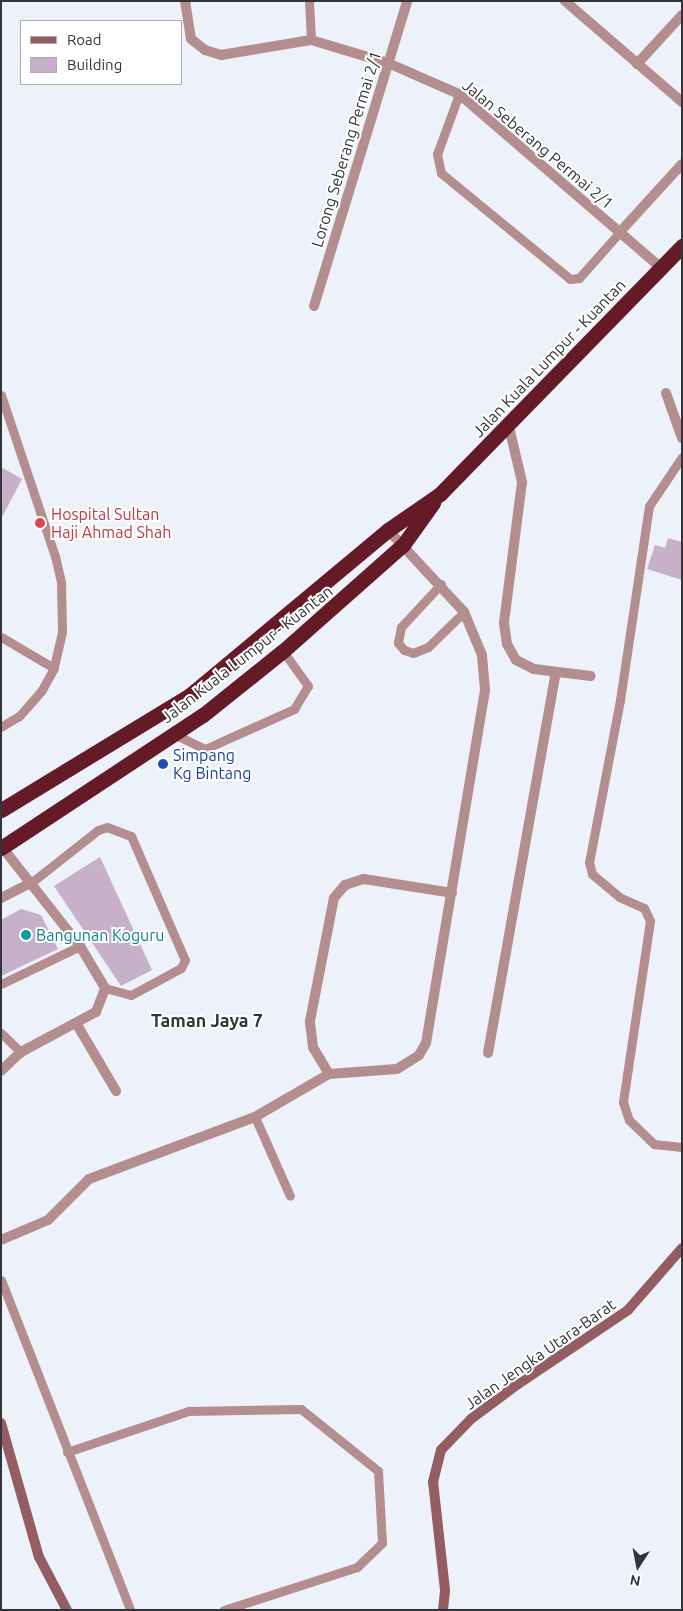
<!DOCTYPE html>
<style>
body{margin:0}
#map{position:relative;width:683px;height:1611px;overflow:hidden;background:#edf1fa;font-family:Ubuntu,sans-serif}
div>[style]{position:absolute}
.building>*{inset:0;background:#c7b0ca}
.lane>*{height:9px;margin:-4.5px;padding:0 4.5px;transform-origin:4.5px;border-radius:4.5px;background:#b48d8f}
.street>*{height:10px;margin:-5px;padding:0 5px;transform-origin:5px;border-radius:5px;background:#b48d8f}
.secondary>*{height:10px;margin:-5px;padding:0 5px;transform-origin:5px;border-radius:5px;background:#945d61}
.highway>*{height:15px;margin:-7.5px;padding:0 7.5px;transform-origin:7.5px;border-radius:7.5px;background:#641a27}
.dots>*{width:14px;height:14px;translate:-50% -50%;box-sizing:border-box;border:2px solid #fff;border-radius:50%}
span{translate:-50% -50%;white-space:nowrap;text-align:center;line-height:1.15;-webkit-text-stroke:4px #fff;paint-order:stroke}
.street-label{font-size:16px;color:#323437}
.health-label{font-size:16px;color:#be3a42}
.left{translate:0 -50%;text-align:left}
.transit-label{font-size:16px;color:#164399}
.culture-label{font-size:16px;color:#0d838f}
.neighbourhood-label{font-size:18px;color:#323437;font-weight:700}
.frame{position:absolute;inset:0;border:2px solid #323437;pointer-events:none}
.legend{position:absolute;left:20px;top:20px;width:162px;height:65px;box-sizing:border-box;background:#fff;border:1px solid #adaeaf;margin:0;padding:6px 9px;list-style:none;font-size:15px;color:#323437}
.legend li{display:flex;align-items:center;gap:10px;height:25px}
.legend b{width:25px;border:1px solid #adaeaf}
.north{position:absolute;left:613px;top:1541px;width:50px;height:50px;-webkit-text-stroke:4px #fff;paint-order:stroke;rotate:191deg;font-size:14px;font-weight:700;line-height:20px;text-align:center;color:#323437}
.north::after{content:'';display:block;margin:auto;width:18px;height:22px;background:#323437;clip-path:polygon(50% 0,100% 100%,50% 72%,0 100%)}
</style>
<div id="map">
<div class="building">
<i style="clip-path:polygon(1px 467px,22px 479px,1px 519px)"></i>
<i style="clip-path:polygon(668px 538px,682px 542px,682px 580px,647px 569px,655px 545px,665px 548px)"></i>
<i style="clip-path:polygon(100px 857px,152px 970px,121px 986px,54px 886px)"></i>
<i style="clip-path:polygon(21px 909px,41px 915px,58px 949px,1px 976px,1px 920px)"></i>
</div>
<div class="lane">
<i style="left:309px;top:1px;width:39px;rotate:87deg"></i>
<i style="left:459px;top:94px;width:64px;rotate:110.1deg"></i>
<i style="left:437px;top:154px;width:19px;rotate:78deg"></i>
<i style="left:441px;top:173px;width:167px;rotate:39.4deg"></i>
<i style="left:570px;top:279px;width:9px;rotate:-6deg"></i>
<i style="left:579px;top:278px;width:60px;rotate:-48.4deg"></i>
<i style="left:1px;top:395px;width:170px;rotate:71.5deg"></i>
<i style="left:55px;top:556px;width:28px;rotate:77deg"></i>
<i style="left:61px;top:583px;width:49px;rotate:88.8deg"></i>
<i style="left:62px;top:632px;width:37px;rotate:103deg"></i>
<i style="left:54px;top:668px;width:25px;rotate:119deg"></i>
<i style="left:42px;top:690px;width:35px;rotate:131deg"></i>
<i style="left:19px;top:716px;width:21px;rotate:149deg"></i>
<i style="left:682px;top:457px;width:59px;rotate:124deg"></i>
<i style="left:649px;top:506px;width:196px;rotate:98.5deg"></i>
<i style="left:620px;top:700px;width:165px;rotate:100.8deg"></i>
<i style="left:589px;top:862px;width:12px;rotate:76deg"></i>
<i style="left:592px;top:874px;width:35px;rotate:40deg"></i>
<i style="left:619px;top:897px;width:27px;rotate:24deg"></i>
<i style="left:644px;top:908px;width:14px;rotate:65deg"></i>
<i style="left:650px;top:921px;width:183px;rotate:98.5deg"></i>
<i style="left:623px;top:1102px;width:19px;rotate:72deg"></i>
<i style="left:629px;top:1120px;width:35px;rotate:44deg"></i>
<i style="left:654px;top:1144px;width:28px;rotate:6deg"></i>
<i style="left:441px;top:584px;width:59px;rotate:132.9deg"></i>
<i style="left:401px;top:627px;width:16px;rotate:101deg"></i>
<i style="left:398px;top:643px;width:9px;rotate:49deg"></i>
<i style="left:404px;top:650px;width:9px;rotate:18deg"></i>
<i style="left:413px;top:653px;width:16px;rotate:-22deg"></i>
<i style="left:428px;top:647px;width:50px;rotate:-44.2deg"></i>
<i style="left:1px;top:637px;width:61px;rotate:30.3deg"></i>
<i style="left:174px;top:734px;width:34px;rotate:26deg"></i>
<i style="left:205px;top:749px;width:98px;rotate:-24.2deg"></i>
<i style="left:294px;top:709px;width:27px;rotate:-59deg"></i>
<i style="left:308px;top:686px;width:43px;rotate:-125.5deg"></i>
<i style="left:32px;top:882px;width:84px;rotate:-38.2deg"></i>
<i style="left:98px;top:830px;width:9px;rotate:-18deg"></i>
<i style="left:107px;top:827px;width:26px;rotate:21deg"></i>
<i style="left:131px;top:836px;width:135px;rotate:66.5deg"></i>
<i style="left:185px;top:960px;width:9px;rotate:117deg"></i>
<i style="left:181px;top:968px;width:57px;rotate:151.6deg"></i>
<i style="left:131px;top:995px;width:27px;rotate:-165deg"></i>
<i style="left:1px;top:984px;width:88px;rotate:-25.7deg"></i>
<i style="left:1px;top:1033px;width:28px;rotate:44deg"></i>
<i style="left:255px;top:1117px;width:86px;rotate:66.1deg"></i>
<i style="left:1px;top:1280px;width:354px;rotate:68.6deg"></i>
<i style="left:67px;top:1452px;width:129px;rotate:-18.6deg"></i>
<i style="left:189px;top:1411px;width:112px;rotate:-1deg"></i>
<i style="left:301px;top:1409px;width:99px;rotate:38.8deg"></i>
<i style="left:378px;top:1471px;width:72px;rotate:86.8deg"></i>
<i style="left:382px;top:1543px;width:35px;rotate:136deg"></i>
<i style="left:357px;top:1567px;width:140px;rotate:162.1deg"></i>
</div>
<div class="street">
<i style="left:185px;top:1px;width:38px;rotate:81deg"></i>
<i style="left:191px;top:39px;width:18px;rotate:38deg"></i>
<i style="left:205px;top:50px;width:17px;rotate:17deg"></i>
<i style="left:221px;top:55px;width:91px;rotate:-9.5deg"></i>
<i style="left:311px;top:40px;width:80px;rotate:16.6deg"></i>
<i style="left:388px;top:63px;width:77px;rotate:23.6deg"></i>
<i style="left:459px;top:94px;width:267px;rotate:40.7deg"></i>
<i style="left:565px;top:1px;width:155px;rotate:40.8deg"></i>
<i style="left:637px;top:64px;width:67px;rotate:-47.4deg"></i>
<i style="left:619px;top:233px;width:93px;rotate:-47.6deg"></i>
<i style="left:314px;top:306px;width:319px;rotate:-73deg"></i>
<i style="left:666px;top:393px;width:48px;rotate:70.4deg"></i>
<i style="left:509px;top:427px;width:57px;rotate:76.7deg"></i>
<i style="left:522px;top:482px;width:142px;rotate:97.3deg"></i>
<i style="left:504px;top:623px;width:21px;rotate:82deg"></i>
<i style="left:507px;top:644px;width:18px;rotate:61deg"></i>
<i style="left:516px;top:660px;width:20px;rotate:27deg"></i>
<i style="left:534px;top:669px;width:57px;rotate:7deg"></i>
<i style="left:1px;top:898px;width:35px;rotate:-27deg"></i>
<i style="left:76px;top:1023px;width:79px;rotate:59.5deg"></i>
<i style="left:488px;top:1053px;width:387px;rotate:-79.9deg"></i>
<i style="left:1px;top:1071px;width:28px;rotate:-44deg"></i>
<i style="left:21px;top:1052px;width:85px;rotate:-28.1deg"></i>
<i style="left:96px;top:1012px;width:26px;rotate:-69deg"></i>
<i style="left:105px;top:988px;width:49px;rotate:-120.8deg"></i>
<i style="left:80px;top:946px;width:126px;rotate:-128.2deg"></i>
<i style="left:329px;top:1074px;width:31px;rotate:-121deg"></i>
<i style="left:313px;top:1047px;width:26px;rotate:-97deg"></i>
<i style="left:310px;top:1021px;width:125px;rotate:-79deg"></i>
<i style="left:334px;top:898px;width:17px;rotate:-50deg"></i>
<i style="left:345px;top:885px;width:20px;rotate:-18deg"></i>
<i style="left:364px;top:879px;width:89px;rotate:9deg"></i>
<i style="left:1px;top:1240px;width:51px;rotate:-23.1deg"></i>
<i style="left:48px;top:1220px;width:58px;rotate:-45deg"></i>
<i style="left:89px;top:1179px;width:177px;rotate:-20.5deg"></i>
<i style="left:255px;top:1117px;width:86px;rotate:-30.2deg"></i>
<i style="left:329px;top:1074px;width:68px;rotate:-4.2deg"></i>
<i style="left:397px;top:1069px;width:26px;rotate:-32deg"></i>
<i style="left:419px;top:1055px;width:14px;rotate:-60deg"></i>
<i style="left:426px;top:1043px;width:358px;rotate:-80.5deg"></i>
<i style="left:485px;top:690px;width:35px;rotate:-95deg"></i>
<i style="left:482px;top:655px;width:47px;rotate:-112.7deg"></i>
<i style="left:464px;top:612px;width:112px;rotate:-132.8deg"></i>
</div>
<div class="secondary">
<i style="left:1px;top:1423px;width:139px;rotate:74.2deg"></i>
<i style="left:39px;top:1557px;width:60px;rotate:62.2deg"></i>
<i style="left:443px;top:1610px;width:20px;rotate:-84deg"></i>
<i style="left:445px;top:1590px;width:109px;rotate:-96.3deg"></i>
<i style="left:433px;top:1482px;width:33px;rotate:-76deg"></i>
<i style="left:441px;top:1450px;width:43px;rotate:-45.9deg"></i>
<i style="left:471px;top:1419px;width:59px;rotate:-36.7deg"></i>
<i style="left:518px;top:1384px;width:133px;rotate:-33.9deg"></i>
<i style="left:628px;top:1310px;width:82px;rotate:-48.9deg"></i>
</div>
<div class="highway">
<i style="left:1px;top:810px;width:221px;rotate:-31.3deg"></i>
<i style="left:190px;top:695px;width:258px;rotate:-39.8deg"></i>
<i style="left:388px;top:530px;width:63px;rotate:-34.7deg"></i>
<i style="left:440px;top:494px;width:347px;rotate:-45.7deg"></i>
<i style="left:1px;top:848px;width:242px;rotate:-33.4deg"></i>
<i style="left:203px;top:715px;width:102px;rotate:-38.7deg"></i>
<i style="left:283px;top:651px;width:160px;rotate:-41.5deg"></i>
<i style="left:403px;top:545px;width:52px;rotate:-54.5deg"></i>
</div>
<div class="dots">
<i style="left:40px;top:523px;background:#e0444e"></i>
<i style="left:163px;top:764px;background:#1a4fb4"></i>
<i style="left:26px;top:935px;background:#0f9aa8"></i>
</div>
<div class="street-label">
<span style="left:538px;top:144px;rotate:40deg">Jalan Seberang Permai 2/1</span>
<span style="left:346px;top:149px;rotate:-73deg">Lorong Seberang Permai 2/1</span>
<span style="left:549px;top:358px;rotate:-46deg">Jalan Kuala Lumpur - Kuantan</span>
<span style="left:247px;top:654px;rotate:-38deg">Jalan Kuala Lumpur - Kuantan</span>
<span style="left:540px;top:1354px;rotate:-35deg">Jalan Jengka Utara-Barat</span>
</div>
<div class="health-label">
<span class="left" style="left:51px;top:523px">Hospital Sultan<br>Haji Ahmad Shah</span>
</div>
<div class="transit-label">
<span class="left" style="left:173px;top:764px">Simpang<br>Kg Bintang</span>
</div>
<div class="culture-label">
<span class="left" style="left:36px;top:935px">Bangunan Koguru</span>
</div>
<div class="neighbourhood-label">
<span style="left:207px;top:1020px">Taman Jaya 7</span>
</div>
<div class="frame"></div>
<ul class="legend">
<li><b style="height:6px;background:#945d61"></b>Road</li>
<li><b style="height:14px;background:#c7b0ca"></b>Building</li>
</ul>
<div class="north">N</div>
</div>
